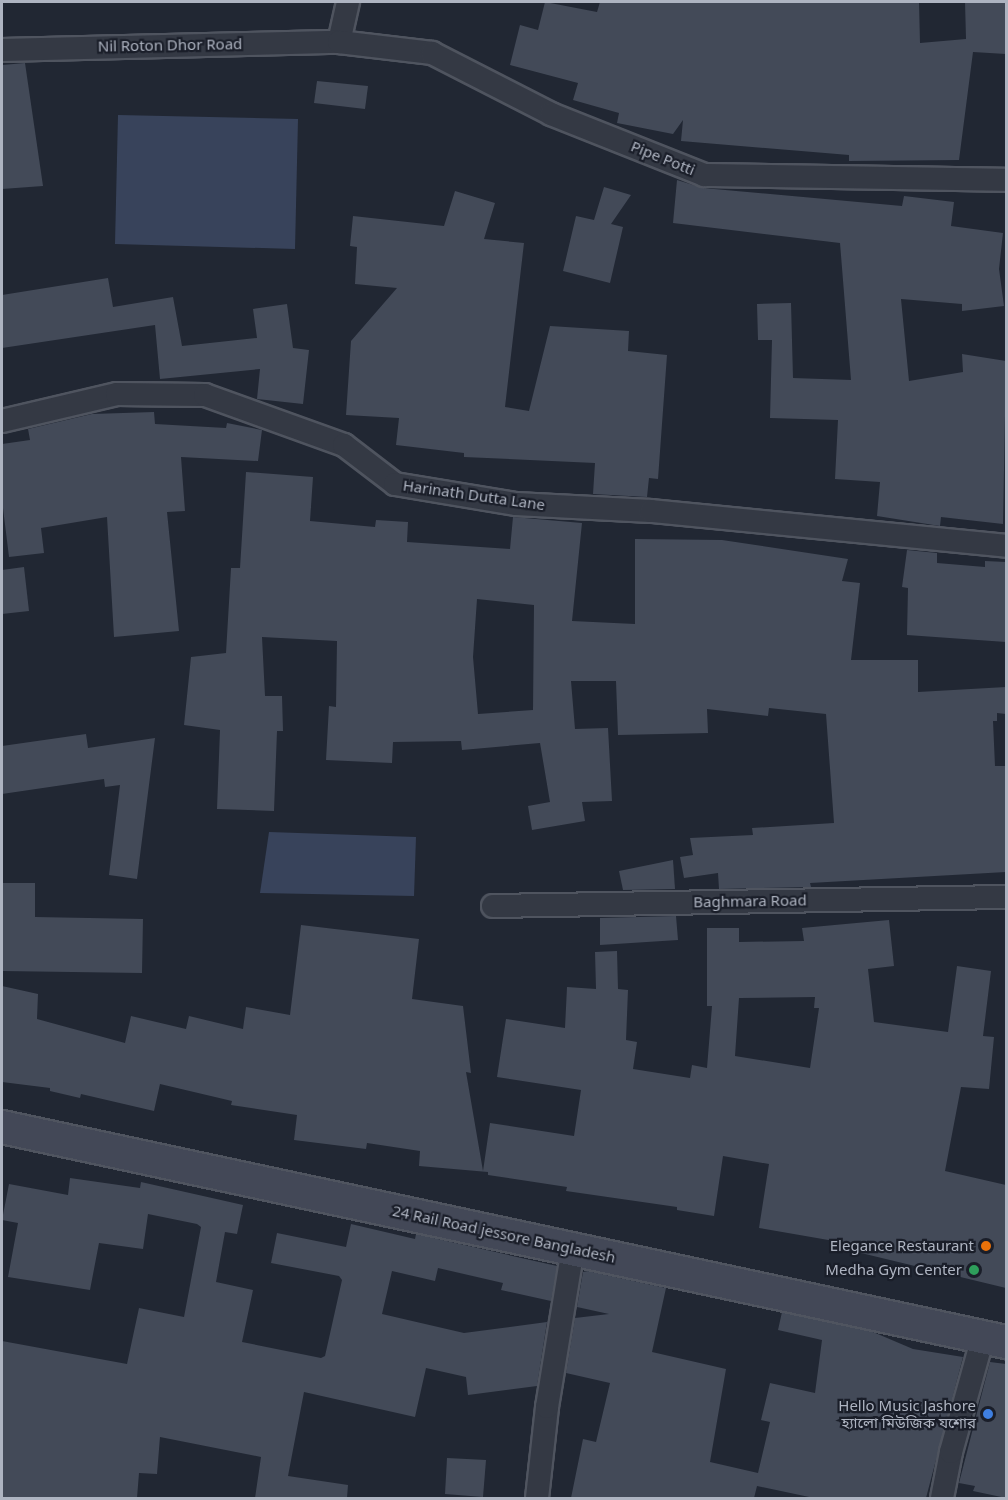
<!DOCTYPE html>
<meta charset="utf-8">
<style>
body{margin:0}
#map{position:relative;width:1008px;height:1500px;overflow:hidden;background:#212733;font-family:"Noto Sans","Noto Sans Bengali",sans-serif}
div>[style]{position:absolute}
.water>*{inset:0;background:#38435b}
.building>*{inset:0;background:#434a58}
.roads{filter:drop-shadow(2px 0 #4f545f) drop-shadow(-2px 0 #4f545f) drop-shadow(0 2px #4f545f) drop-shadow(0 -2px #4f545f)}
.street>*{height:22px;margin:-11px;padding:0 11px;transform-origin:11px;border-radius:11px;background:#343944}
.secondary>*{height:32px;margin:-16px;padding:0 16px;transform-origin:16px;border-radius:16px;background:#434857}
.dots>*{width:16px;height:16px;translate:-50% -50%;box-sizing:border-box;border:3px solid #1a1e29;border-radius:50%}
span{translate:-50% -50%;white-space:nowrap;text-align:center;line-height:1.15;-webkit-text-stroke:4.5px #1a1e29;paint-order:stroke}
.street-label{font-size:15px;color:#aeb4c1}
.poi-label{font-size:15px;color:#aeb4c1}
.right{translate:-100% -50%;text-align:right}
.frame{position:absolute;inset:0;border:3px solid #aeb4c1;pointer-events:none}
</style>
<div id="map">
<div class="water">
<i style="clip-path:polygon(118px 115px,298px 119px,295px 249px,115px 244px)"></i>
<i style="clip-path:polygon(269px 832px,416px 837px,414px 896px,260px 893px)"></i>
</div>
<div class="building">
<i style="clip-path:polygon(545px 2px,597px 12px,600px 2px,919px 2px,920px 43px,966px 39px,965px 2px,1006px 2px,1006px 54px,973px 52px,959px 160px,849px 161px,849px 155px,681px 141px,683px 120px,673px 134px,617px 123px,619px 113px,573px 100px,578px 83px,510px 65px,520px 25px,538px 30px)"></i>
<i style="clip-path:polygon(25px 63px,43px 186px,2px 189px,2px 65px)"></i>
<i style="clip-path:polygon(317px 81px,368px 86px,365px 109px,314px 103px)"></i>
<i style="clip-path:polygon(677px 180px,703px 188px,902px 206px,904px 196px,954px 202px,951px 226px,1003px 233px,999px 269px,1004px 306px,962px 311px,962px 304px,901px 299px,909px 381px,963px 372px,962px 354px,1006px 361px,1003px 524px,941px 517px,940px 526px,877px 516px,880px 482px,835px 479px,838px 420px,770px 418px,772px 340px,758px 340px,757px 304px,791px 303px,793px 378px,851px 380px,840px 243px,673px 223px)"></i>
<i style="clip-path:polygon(604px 187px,631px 195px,611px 224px,623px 227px,610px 283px,563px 271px,576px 216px,594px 220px)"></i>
<i style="clip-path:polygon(455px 191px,495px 203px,484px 239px,524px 243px,505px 407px,529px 411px,550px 326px,629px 331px,628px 351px,667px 355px,658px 479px,649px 478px,647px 497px,593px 494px,595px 463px,464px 457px,464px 453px,396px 445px,399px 418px,346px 415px,351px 341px,397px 288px,355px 284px,357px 247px,350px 246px,353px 216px,444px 226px)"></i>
<i style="clip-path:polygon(108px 278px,113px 307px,173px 297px,182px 346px,257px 338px,253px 309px,287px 304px,293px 348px,309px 350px,303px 404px,257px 399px,260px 369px,160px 379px,155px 325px,2px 348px,2px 295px)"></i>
<i style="clip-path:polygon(154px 412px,155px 424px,226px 428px,227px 423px,262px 430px,258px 461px,181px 457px,185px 511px,167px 512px,179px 631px,114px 637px,107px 517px,41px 528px,44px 553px,9px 557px,2px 500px,2px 444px,30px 440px,28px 429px,92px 414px)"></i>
<i style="clip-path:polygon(evenodd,246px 472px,313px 477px,310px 521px,375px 527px,376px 520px,408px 522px,407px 542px,510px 549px,513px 517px,582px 523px,572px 621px,635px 624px,635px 539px,722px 540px,848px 559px,842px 581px,860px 583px,851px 660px,918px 660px,918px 692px,1006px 687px,1006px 714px,997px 713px,997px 721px,993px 721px,995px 766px,1006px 766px,1006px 872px,810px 883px,811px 887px,719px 889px,718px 873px,684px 878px,680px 857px,693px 855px,690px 838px,753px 835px,752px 828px,834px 823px,826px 714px,769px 708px,768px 716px,707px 709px,708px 733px,618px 735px,616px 681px,571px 681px,575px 729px,608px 728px,612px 801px,582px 802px,585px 821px,532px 830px,528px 806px,550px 802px,540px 743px,462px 750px,461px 741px,393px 742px,392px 763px,326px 760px,329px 706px,336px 707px,337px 641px,262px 637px,265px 696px,282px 696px,283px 731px,277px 731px,274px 811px,217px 809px,220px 730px,184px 725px,191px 657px,226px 653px,231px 568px,240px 568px,246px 472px,477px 599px,534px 605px,533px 710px,478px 714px,473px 657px,477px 599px)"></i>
<i style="clip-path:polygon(907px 550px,937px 553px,937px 563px,985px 567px,985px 561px,1006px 562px,1006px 642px,907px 635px,908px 588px,902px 587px)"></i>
<i style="clip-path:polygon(24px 567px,29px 611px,2px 614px,2px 570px)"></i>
<i style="clip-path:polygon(86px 734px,88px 748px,155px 738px,137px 879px,109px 875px,120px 785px,105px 787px,104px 779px,2px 794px,2px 746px)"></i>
<i style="clip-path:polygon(673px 860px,675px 889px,623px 890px,619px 871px)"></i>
<i style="clip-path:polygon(2px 883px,35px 883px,35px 917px,143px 919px,142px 973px,2px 971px)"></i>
<i style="clip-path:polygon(676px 916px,678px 940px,600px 945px,600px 918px)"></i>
<i style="clip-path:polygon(evenodd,889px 920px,894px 966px,868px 969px,874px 1022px,948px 1032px,957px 966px,991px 971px,983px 1036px,994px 1037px,989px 1089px,961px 1087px,945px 1171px,1006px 1185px,1006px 1288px,861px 1253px,863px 1246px,759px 1228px,769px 1164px,723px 1156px,714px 1216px,677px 1210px,677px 1207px,566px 1191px,567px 1187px,488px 1175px,488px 1172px,419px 1166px,420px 1151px,367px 1143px,366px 1149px,294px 1140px,297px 1115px,231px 1105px,232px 1101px,160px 1084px,154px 1111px,81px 1094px,80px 1098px,50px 1091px,50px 1088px,2px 1082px,2px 986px,38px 994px,37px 1019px,125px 1043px,131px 1016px,186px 1029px,189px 1016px,243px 1029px,246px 1007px,290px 1015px,301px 925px,419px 939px,412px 999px,463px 1006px,471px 1073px,466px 1072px,483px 1171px,490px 1123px,574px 1136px,581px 1090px,497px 1077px,506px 1019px,565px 1028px,567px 987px,596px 989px,595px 952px,617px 951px,618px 989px,628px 990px,626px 1040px,637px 1042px,633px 1069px,690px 1078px,692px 1065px,707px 1068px,712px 1006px,707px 1006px,707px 928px,739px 928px,739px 942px,804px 941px,802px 928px,889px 920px,815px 997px,814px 1008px,819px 1008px,810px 1068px,735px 1056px,739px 998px,815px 997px)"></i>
<i style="clip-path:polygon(70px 1178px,140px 1188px,141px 1182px,243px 1205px,237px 1234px,225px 1232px,216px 1282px,253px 1290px,242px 1342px,321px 1358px,325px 1356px,342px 1280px,339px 1276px,271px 1263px,277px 1233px,346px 1247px,351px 1224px,415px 1239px,416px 1234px,557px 1266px,551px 1301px,501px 1290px,503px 1283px,438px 1268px,435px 1281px,392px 1271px,382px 1314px,464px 1333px,547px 1322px,537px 1386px,468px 1395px,466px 1377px,426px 1368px,415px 1417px,304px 1392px,288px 1476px,348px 1485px,347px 1498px,255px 1498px,261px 1457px,160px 1437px,157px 1474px,139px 1473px,137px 1498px,2px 1498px,2px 1341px,127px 1364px,139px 1308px,184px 1317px,201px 1227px,197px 1224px,148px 1214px,143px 1249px,99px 1243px,90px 1290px,8px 1277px,18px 1223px,2px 1220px,9px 1184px,68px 1195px)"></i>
<i style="clip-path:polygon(588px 1271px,666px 1288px,652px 1352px,726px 1369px,710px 1462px,758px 1473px,770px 1422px,761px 1420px,770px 1383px,815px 1393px,822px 1340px,778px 1330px,782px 1312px,873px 1332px,913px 1349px,963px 1357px,926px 1498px,814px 1498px,757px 1486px,754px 1498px,571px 1498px,583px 1439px,596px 1442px,610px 1383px,566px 1373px,575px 1318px,609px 1314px,577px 1307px,583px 1272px)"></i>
<i style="clip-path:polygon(990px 1362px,1006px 1364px,1006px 1498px,973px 1491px,975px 1486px,959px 1483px)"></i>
<i style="clip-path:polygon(447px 1458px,486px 1460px,483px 1497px,445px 1494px)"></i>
</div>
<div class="roads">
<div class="street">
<i style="left:339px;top:42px;width:41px;rotate:-77.3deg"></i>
<i style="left:2px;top:50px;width:337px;rotate:-1.4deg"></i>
<i style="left:339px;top:42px;width:94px;rotate:6.7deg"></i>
<i style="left:432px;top:53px;width:134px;rotate:27.1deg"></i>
<i style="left:551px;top:114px;width:165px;rotate:21.7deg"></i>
<i style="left:704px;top:175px;width:302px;rotate:0.9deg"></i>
<i style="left:2px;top:421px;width:118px;rotate:-13.2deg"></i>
<i style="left:117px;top:394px;width:88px;rotate:0.7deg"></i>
<i style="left:205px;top:395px;width:148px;rotate:19.8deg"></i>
<i style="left:344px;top:445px;width:64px;rotate:37.4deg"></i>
<i style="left:395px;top:484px;width:123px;rotate:9.4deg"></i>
<i style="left:516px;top:504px;width:135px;rotate:3deg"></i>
<i style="left:651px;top:511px;width:357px;rotate:5.6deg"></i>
<i style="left:493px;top:906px;width:513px;rotate:-1.01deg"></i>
<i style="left:537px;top:1498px;width:92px;rotate:-83.7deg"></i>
<i style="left:547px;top:1407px;width:160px;rotate:-80.7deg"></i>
<i style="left:942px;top:1498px;width:47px;rotate:-78.9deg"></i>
<i style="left:951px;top:1452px;width:119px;rotate:-74.5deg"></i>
</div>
<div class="secondary">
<i style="left:2px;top:1127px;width:1027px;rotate:12.09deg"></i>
</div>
</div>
<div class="dots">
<i style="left:986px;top:1246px;background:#e8710a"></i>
<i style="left:974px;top:1270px;background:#2e9e5b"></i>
<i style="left:988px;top:1414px;background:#3f7fe0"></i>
</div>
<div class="street-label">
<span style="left:170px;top:45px;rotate:-1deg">Nil Roton Dhor Road</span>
<span style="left:663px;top:158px;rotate:22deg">Pipe Potti</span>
<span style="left:474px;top:495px;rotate:8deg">Harinath Dutta Lane</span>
<span style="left:750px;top:901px;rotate:-1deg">Baghmara Road</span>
<span style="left:504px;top:1234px;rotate:12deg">24 Rail Road jessore Bangladesh</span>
</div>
<div class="poi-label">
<span class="right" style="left:974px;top:1246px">Elegance Restaurant</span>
<span class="right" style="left:962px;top:1270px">Medha Gym Center</span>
<span class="right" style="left:976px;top:1414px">Hello Music Jashore<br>হ্যালো মিউজিক যশোর</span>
</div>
<div class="frame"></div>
</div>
